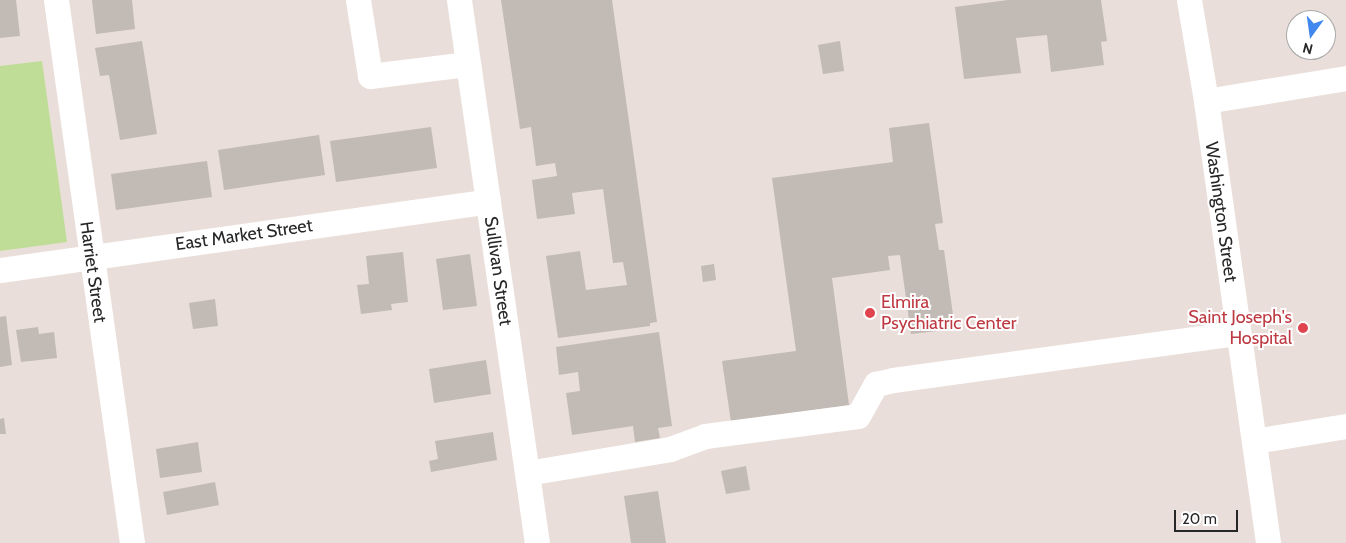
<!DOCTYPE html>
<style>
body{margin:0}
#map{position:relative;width:1346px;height:543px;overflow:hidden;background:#e9ded9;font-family:Cabin,sans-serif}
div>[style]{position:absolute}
.green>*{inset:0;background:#bfdd97}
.building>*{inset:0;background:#c1bab5}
.minor>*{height:25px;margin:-12.5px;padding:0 12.5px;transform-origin:12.5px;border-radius:12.5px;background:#fff}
.dots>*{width:14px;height:14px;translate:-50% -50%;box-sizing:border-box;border:2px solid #fff;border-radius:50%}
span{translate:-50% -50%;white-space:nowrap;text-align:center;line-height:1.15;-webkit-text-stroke:4px #fff;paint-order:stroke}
.street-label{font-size:18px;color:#272727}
.health-label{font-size:18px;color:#be3a42}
.left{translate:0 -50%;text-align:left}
.right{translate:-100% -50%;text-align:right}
.north{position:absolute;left:1286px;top:10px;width:50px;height:50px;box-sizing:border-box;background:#fff;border:1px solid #a9a9a9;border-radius:50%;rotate:194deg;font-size:14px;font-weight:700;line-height:20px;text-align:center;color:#272727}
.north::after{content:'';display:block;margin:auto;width:18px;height:22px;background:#4088ef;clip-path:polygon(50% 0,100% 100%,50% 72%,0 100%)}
.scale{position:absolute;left:1174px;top:510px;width:64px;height:22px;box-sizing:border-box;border:2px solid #272727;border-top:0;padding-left:6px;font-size:15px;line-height:18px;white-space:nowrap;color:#272727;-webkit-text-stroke:4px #fff;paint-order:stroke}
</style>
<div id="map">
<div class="green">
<i style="clip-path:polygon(42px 61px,67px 242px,0 251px,0 66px)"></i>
</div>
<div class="building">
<i style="clip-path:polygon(0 0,16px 0,20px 36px,0 38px)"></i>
<i style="clip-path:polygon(92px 0,132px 0,135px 29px,96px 34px)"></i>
<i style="clip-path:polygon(501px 0,612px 0,657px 322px,650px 323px,650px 326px,558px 338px,546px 256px,580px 251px,586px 290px,627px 285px,623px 262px,613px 263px,603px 189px,572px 193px,575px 214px,537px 219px,532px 180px,557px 176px,555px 163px,536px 166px,531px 127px,520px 129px)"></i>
<i style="clip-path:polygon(1008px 0,1101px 0,1107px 41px,1101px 42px,1104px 65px,1051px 72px,1047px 35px,1016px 38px,1021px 73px,964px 79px,955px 7px)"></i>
<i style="clip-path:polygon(142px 41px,157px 134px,120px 140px,109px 75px,100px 76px,95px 48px)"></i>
<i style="clip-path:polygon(840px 41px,844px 71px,823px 74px,818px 45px)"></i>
<i style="clip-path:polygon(929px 123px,943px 223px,935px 224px,939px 250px,944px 250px,955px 329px,911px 334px,900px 255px,888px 256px,890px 270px,832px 278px,849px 405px,731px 422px,722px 361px,796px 351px,772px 178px,893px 162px,889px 128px)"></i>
<i style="clip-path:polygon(431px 127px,437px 168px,336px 182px,330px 141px)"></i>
<i style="clip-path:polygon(319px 135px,325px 175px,224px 190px,218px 150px)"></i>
<i style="clip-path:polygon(207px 161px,212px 197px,116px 210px,111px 174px)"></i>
<i style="clip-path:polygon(403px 252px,408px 302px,391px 304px,392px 310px,361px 314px,357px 285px,369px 284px,366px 256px)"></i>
<i style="clip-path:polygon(470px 254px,477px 306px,443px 310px,436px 259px)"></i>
<i style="clip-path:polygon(714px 264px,716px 280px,703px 282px,701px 266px)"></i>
<i style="clip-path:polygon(215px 299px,218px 326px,193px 329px,189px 303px)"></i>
<i style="clip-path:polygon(6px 316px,12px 365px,0 367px,0 317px)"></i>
<i style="clip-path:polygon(38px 327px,39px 334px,54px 332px,57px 358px,21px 362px,16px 330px)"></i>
<i style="clip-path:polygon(659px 332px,672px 426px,658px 428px,660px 438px,635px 442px,633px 426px,572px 435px,566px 393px,580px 391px,578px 372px,559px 375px,556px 347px)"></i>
<i style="clip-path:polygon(486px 360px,491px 394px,434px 403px,429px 369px)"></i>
<i style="clip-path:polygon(4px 418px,6px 434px,0 434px,0 419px)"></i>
<i style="clip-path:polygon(493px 432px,497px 460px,431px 472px,429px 461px,438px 459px,435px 441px)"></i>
<i style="clip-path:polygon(198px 442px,202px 472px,160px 478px,156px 449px)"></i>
<i style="clip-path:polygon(746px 466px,750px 490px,726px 494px,721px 471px)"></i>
<i style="clip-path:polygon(215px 482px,219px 505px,167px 515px,163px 492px)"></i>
<i style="clip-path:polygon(658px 491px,666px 543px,631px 543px,624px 496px)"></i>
</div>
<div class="minor">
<i style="left:56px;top:0;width:548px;rotate:82.03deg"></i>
<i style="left:358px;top:0;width:77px;rotate:81deg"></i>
<i style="left:370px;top:76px;width:99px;rotate:-7deg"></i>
<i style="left:459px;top:0;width:549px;rotate:81.83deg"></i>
<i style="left:1189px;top:0;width:102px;rotate:80.4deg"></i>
<i style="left:1206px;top:101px;width:446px;rotate:82deg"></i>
<i style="left:1206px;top:101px;width:142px;rotate:-9.3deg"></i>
<i style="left:0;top:270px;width:493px;rotate:-8deg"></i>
<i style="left:1254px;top:441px;width:93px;rotate:-9.3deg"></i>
<i style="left:527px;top:473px;width:145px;rotate:-9.5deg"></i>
<i style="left:670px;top:449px;width:37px;rotate:-20deg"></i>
<i style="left:705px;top:436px;width:154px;rotate:-7.4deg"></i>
<i style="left:858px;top:416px;width:37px;rotate:-61deg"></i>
<i style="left:876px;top:384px;width:17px;rotate:-13deg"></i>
<i style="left:893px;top:380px;width:348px;rotate:-7.8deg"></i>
</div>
<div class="dots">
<i style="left:870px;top:313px;background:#e0444e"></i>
<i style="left:1303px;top:328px;background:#e0444e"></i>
</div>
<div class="street-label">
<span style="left:1221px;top:212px;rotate:82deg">Washington Street</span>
<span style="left:244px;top:235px;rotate:-8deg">East Market Street</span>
<span style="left:498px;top:271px;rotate:82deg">Sullivan Street</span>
<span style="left:93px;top:272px;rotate:82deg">Harriet Street</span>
</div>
<div class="health-label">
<span class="left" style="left:881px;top:313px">Elmira<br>Psychiatric Center</span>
<span class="right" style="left:1292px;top:328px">Saint Joseph's<br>Hospital</span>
</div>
<div class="north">N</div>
<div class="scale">20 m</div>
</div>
